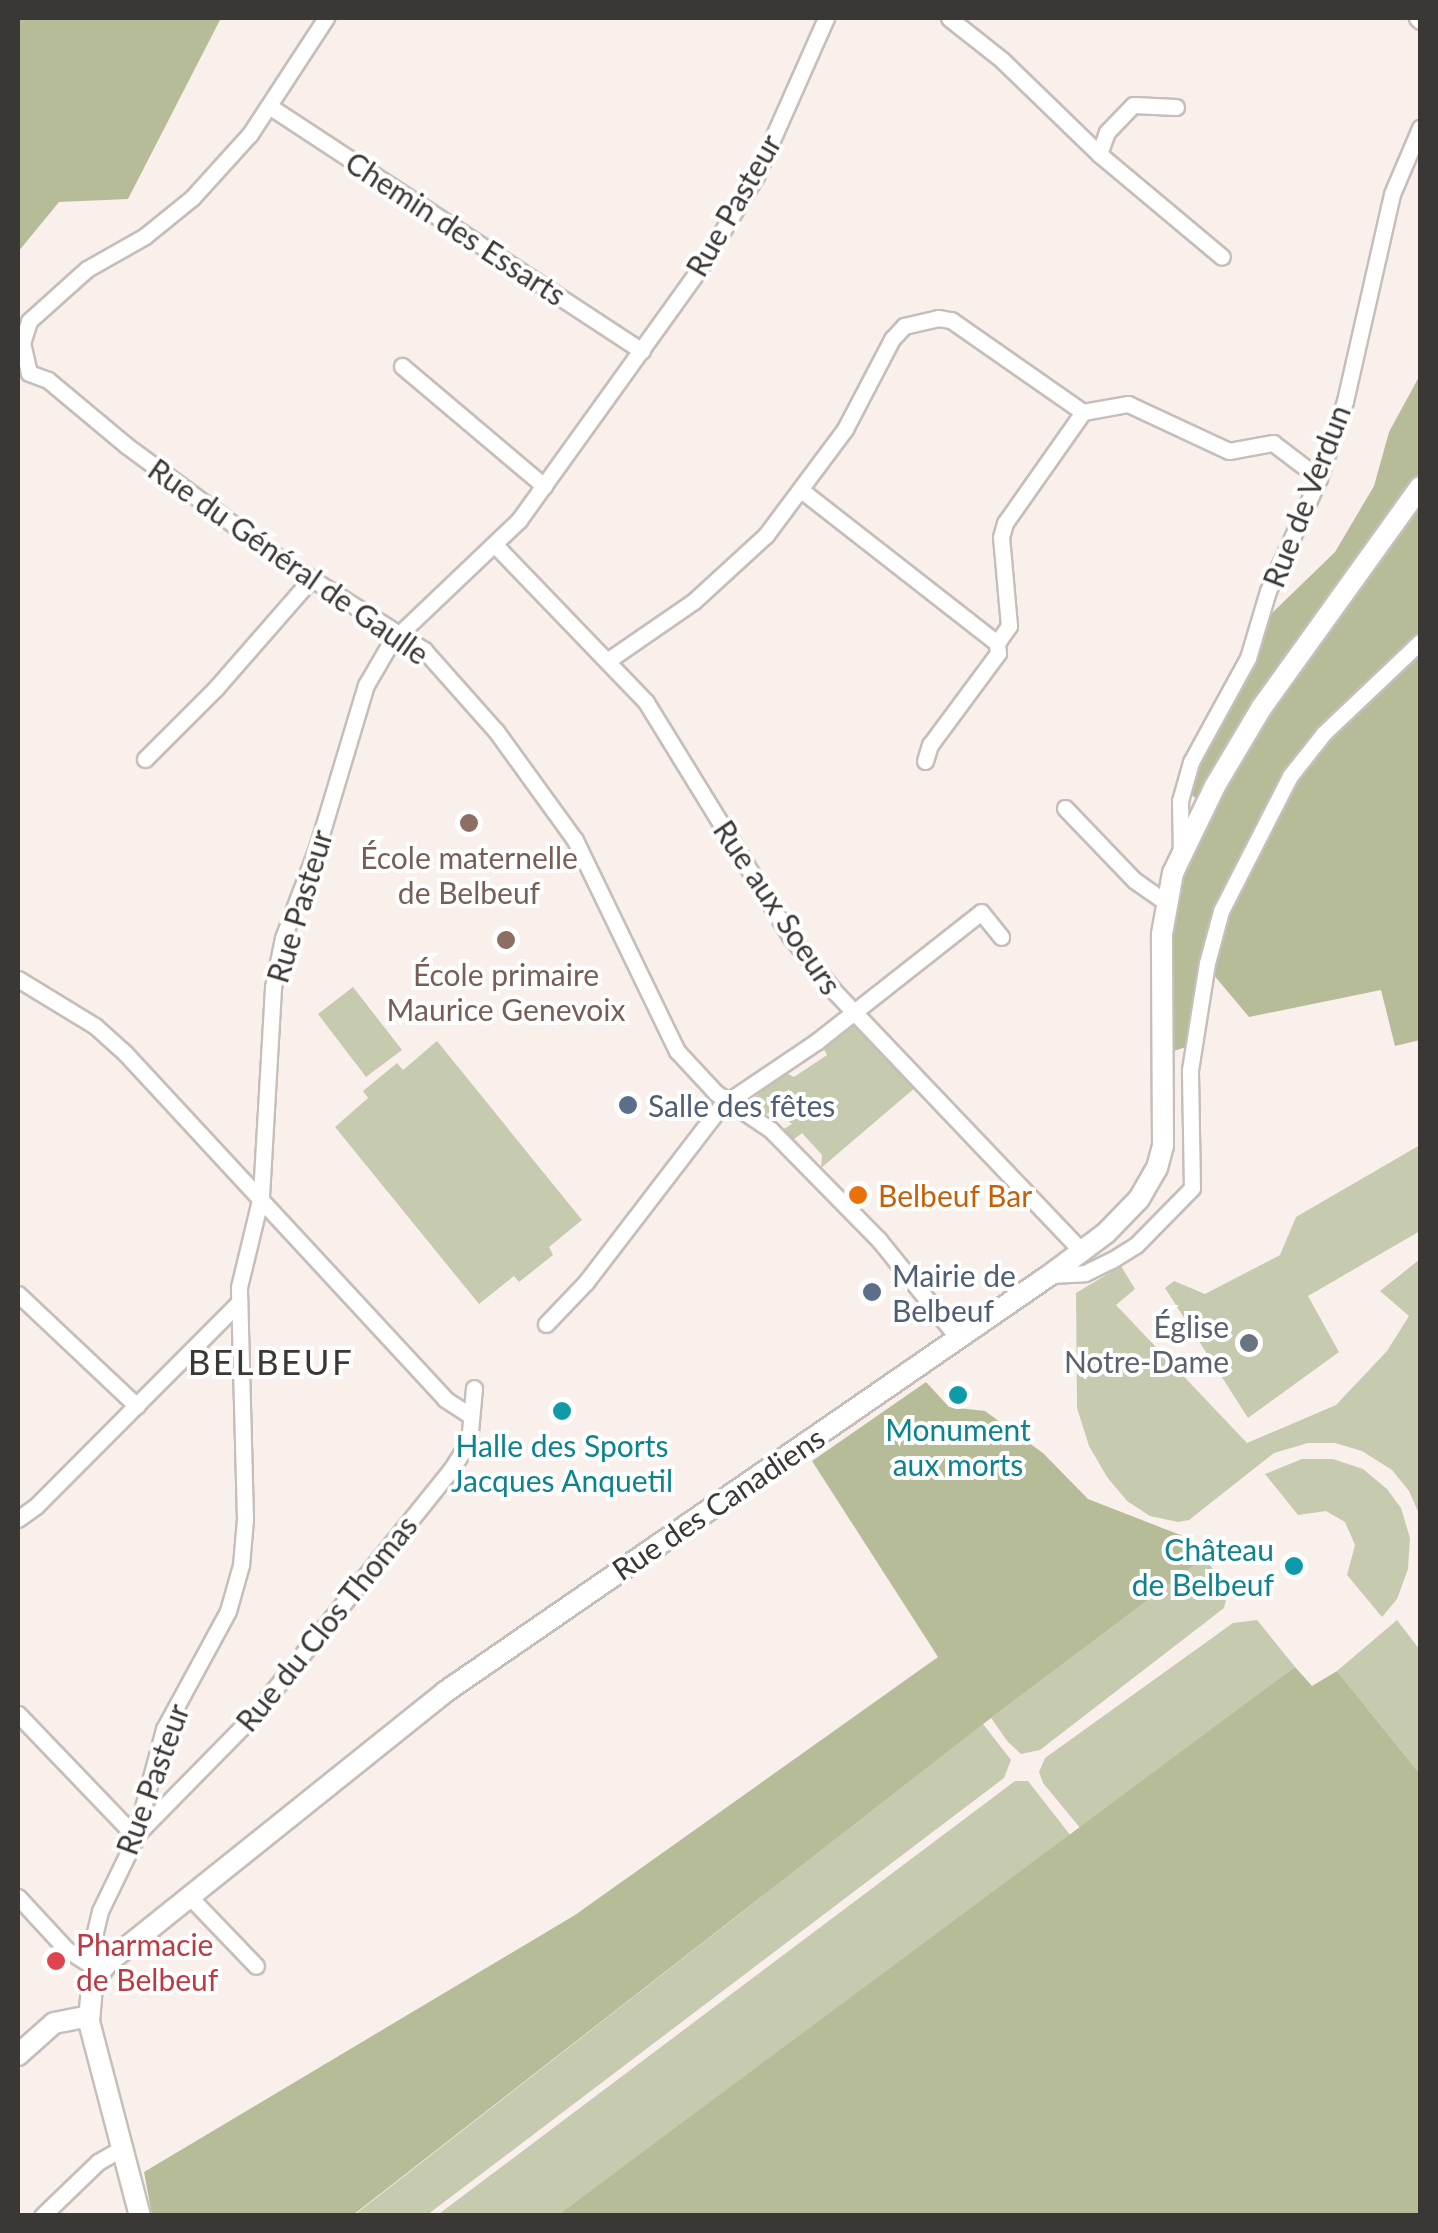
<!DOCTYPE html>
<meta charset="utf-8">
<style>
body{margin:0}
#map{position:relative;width:1438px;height:2233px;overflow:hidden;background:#faf0eb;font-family:Lato,sans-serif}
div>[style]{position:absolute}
.green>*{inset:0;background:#c6caae}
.forest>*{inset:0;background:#b7bc98}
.roads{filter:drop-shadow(2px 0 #c6beb8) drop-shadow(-2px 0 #c6beb8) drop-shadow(0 2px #c6beb8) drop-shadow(0 -2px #c6beb8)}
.street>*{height:15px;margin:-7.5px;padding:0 7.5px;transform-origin:7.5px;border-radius:7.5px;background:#fff}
.secondary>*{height:20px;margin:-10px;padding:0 10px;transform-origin:10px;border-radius:10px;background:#fff}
.dots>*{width:28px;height:28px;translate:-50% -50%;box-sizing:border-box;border:5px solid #fff;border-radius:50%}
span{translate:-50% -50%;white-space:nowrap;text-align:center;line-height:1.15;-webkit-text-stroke:8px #fff;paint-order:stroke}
.street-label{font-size:30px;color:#3b3735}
.education-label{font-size:30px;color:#785e54}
.service-label{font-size:30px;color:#4e5e75}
.left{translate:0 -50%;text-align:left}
.food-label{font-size:30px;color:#c56008}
.worship-label{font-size:30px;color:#5b616d}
.right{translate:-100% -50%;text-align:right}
.culture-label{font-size:30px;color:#0d838f}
.health-label{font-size:30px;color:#be3a42}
.quarter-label{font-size:35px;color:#3b3735;letter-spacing:2.5px}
.frame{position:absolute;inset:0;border:20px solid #3b3735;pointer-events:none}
</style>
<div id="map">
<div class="green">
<i style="clip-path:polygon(353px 987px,402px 1050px,366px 1077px,318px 1014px)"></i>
<i style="clip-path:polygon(852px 1021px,916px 1087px,821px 1168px,822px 1155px,802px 1133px,793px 1140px,782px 1130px,792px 1124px,776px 1110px,764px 1115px,755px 1106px,755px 1097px,784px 1072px,794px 1077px,827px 1055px,822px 1046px)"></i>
<i style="clip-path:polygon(437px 1041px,582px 1220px,549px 1247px,553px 1255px,519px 1282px,514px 1276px,479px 1304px,335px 1127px,368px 1098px,363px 1091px,397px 1063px,403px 1070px)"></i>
<i style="clip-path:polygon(1420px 1145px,1420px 1231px,1308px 1296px,1339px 1352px,1248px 1418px,1165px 1288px,1174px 1281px,1205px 1294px,1280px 1255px,1296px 1217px)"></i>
<i style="clip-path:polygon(1420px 1259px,1420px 1516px,1409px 1491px,1392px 1470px,1362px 1451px,1335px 1443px,1308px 1443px,1274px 1453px,1189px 1520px,1178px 1522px,1150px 1516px,1127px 1501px,1107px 1477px,1089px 1446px,1077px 1408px,1076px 1293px,1121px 1266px,1135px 1289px,1116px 1305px,1247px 1443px,1336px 1405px,1387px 1351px,1409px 1316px,1380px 1291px)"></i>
<i style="clip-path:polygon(1302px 1459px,1333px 1459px,1363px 1469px,1387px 1489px,1401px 1508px,1410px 1538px,1408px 1569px,1397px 1599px,1382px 1617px,1347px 1575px,1355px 1545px,1345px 1522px,1326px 1511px,1298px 1515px,1265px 1474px)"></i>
<i style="clip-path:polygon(1204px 1558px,1229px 1588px,1224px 1608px,1040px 1750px,1021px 1754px,1008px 1742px,991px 1718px)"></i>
<i style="clip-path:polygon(1257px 1620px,1295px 1667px,1081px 1829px,1043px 1783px,1039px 1772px,1045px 1758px,1233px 1623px)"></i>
<i style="clip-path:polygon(1397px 1620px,1420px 1650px,1420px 1774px,1337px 1671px)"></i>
<i style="clip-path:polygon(983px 1724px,1011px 1760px,1004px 1778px,427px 2215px,353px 2216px)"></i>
<i style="clip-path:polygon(1015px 1781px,1028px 1781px,1071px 1836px,558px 2215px,436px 2216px)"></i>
</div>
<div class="forest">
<i style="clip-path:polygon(18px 18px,221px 18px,128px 199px,59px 202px,18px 252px)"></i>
<i style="clip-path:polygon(1420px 375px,1420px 1040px,1395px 1046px,1381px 990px,1249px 1017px,1202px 961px,1191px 1036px,1186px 1047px,1174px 1051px,1173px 904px,1213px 810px,1190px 794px,1196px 767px,1255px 655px,1269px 616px,1335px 552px,1374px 486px,1389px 432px)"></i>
<i style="clip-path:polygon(926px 1382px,949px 1407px,985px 1411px,1043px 1453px,1088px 1499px,1188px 1538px,1204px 1558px,991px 1718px,353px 2215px,152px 2215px,144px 2172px,575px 1915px,938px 1657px,812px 1461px)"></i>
<i style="clip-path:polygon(1295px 1667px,1312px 1686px,1337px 1671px,1420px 1774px,1420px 2215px,558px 2215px)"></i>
</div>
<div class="roads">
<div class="street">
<i style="left:949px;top:18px;width:68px;rotate:38.4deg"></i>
<i style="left:1002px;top:60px;width:135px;rotate:44.1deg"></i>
<i style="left:1099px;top:154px;width:160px;rotate:39.9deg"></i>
<i style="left:1417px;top:18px;width:4px;rotate:45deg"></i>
<i style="left:269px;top:106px;width:446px;rotate:33.3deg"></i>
<i style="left:1099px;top:154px;width:23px;rotate:-70deg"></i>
<i style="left:1107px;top:132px;width:37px;rotate:-46deg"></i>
<i style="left:1133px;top:105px;width:43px;rotate:2.7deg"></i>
<i style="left:402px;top:366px;width:186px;rotate:40.2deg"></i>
<i style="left:29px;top:373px;width:20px;rotate:20deg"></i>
<i style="left:48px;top:380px;width:103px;rotate:39.9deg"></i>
<i style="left:127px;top:446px;width:189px;rotate:36.4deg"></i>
<i style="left:279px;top:558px;width:172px;rotate:32.4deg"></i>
<i style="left:424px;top:650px;width:108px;rotate:48.4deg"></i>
<i style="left:496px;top:731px;width:135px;rotate:54.1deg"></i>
<i style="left:575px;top:840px;width:234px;rotate:64.2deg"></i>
<i style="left:677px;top:1051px;width:57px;rotate:47.1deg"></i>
<i style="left:716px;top:1093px;width:66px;rotate:33.9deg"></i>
<i style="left:771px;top:1130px;width:154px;rotate:45.5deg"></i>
<i style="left:879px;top:1240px;width:127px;rotate:51.1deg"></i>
<i style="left:29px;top:373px;width:31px;rotate:-103deg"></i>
<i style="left:22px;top:343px;width:23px;rotate:-72deg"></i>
<i style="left:29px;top:321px;width:78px;rotate:-41.9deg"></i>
<i style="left:87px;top:269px;width:67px;rotate:-29.6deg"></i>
<i style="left:145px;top:236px;width:60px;rotate:-39deg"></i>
<i style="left:192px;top:198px;width:86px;rotate:-47.8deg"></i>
<i style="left:250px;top:134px;width:139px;rotate:-56.8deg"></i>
<i style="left:801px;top:490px;width:249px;rotate:38deg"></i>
<i style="left:496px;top:546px;width:216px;rotate:46.1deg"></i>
<i style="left:646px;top:702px;width:275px;rotate:58.4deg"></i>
<i style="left:790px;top:936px;width:70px;rotate:51.3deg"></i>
<i style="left:834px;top:991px;width:359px;rotate:46.4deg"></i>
<i style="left:607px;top:661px;width:106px;rotate:-34.6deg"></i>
<i style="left:694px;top:601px;width:98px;rotate:-42.5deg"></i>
<i style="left:766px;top:535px;width:132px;rotate:-53.3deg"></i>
<i style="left:845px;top:429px;width:102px;rotate:-62.4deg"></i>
<i style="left:892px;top:339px;width:18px;rotate:-47deg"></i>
<i style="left:904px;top:326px;width:35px;rotate:-13deg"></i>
<i style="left:938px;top:318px;width:13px;rotate:9deg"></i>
<i style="left:951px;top:320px;width:161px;rotate:34.9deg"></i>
<i style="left:145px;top:759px;width:100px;rotate:-45deg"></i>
<i style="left:216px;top:688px;width:145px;rotate:-48.9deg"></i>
<i style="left:925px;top:761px;width:17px;rotate:-73deg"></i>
<i style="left:930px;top:745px;width:114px;rotate:-53.5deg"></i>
<i style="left:998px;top:653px;width:10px;rotate:-96deg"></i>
<i style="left:997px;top:643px;width:21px;rotate:-55deg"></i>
<i style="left:1009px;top:626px;width:89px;rotate:-95.1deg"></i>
<i style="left:1001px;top:537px;width:15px;rotate:-74deg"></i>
<i style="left:1005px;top:523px;width:136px;rotate:-54.9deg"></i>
<i style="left:1083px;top:412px;width:46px;rotate:-10.1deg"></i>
<i style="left:1128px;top:404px;width:111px;rotate:25deg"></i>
<i style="left:1229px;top:451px;width:45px;rotate:-10.3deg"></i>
<i style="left:1273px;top:443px;width:58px;rotate:37.3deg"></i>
<i style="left:1065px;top:808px;width:100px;rotate:46.2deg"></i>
<i style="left:1134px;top:880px;width:38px;rotate:35deg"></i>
<i style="left:1181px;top:856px;width:55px;rotate:-91deg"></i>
<i style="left:1180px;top:801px;width:41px;rotate:-74.2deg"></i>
<i style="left:1191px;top:762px;width:119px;rotate:-61.3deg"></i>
<i style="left:1248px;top:658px;width:70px;rotate:-73.4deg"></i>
<i style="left:1268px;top:591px;width:124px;rotate:-65.7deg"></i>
<i style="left:1319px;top:478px;width:81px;rotate:-71.3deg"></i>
<i style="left:1345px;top:401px;width:212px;rotate:-77.2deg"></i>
<i style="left:1392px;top:194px;width:72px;rotate:-67deg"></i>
<i style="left:18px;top:979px;width:90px;rotate:31.4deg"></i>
<i style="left:95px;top:1026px;width:40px;rotate:42deg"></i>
<i style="left:125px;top:1053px;width:471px;rotate:47.2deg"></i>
<i style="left:445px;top:1399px;width:30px;rotate:33deg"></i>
<i style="left:1050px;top:1275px;width:35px;rotate:-3deg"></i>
<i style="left:1085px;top:1273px;width:30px;rotate:-26deg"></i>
<i style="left:1112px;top:1260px;width:28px;rotate:-32deg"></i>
<i style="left:1136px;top:1245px;width:80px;rotate:-45.5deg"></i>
<i style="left:1192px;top:1188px;width:118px;rotate:-91deg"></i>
<i style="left:1190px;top:1070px;width:108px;rotate:-81deg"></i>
<i style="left:1207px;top:963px;width:54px;rotate:-74.9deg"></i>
<i style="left:1221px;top:911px;width:152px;rotate:-62.9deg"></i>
<i style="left:1290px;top:776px;width:55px;rotate:-51.7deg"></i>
<i style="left:1324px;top:733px;width:132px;rotate:-43.5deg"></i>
<i style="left:18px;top:1294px;width:163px;rotate:43.3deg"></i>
<i style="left:546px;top:1324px;width:58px;rotate:-46.4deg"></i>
<i style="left:586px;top:1282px;width:222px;rotate:-52.5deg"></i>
<i style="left:721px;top:1106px;width:115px;rotate:-34deg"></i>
<i style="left:816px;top:1042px;width:210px;rotate:-38.2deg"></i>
<i style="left:981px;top:912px;width:32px;rotate:51deg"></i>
<i style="left:18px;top:1519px;width:22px;rotate:-36deg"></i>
<i style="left:36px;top:1506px;width:288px;rotate:-45.1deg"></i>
<i style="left:18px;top:1714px;width:169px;rotate:46.2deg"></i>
<i style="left:138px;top:1833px;width:163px;rotate:-45.5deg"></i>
<i style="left:252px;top:1717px;width:316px;rotate:-51.2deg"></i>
<i style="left:450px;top:1471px;width:35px;rotate:-57deg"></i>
<i style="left:469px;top:1442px;width:54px;rotate:-84.7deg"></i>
<i style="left:188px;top:1895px;width:98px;rotate:46.2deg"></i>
<i style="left:18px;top:1897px;width:71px;rotate:47.3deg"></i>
<i style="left:66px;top:1949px;width:35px;rotate:33deg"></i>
<i style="left:88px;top:1961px;width:51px;rotate:-76.5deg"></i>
<i style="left:100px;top:1911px;width:78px;rotate:-64.1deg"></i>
<i style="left:134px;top:1841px;width:116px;rotate:-75deg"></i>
<i style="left:164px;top:1729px;width:134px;rotate:-61.5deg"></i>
<i style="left:228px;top:1611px;width:48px;rotate:-74.2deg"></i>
<i style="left:241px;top:1565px;width:46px;rotate:-85deg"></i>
<i style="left:245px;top:1519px;width:232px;rotate:-91.5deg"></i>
<i style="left:239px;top:1287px;width:94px;rotate:-76.4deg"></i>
<i style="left:261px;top:1196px;width:209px;rotate:-86.7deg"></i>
<i style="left:273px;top:987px;width:50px;rotate:-78.5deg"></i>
<i style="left:283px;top:938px;width:96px;rotate:-69.3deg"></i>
<i style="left:317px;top:848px;width:170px;rotate:-73.3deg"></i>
<i style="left:366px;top:685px;width:50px;rotate:-59.8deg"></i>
<i style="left:391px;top:642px;width:177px;rotate:-43.6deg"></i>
<i style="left:519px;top:520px;width:310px;rotate:-54.3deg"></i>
<i style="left:700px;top:268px;width:108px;rotate:-58.7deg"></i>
<i style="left:756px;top:176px;width:173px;rotate:-66.1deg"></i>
<i style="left:42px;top:2216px;width:78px;rotate:-44deg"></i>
<i style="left:98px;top:2162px;width:28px;rotate:-30deg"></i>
</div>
<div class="secondary">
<i style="left:18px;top:2055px;width:48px;rotate:-41.6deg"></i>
<i style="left:54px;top:2023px;width:36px;rotate:-11deg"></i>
<i style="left:140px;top:2216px;width:202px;rotate:-104.7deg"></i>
<i style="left:89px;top:2021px;width:38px;rotate:-85deg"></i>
<i style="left:92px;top:1983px;width:25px;rotate:-53deg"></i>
<i style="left:107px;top:1963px;width:433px;rotate:-38.7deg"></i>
<i style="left:445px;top:1692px;width:735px;rotate:-34.58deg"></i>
<i style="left:1050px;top:1275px;width:70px;rotate:-36.9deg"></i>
<i style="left:1106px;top:1233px;width:47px;rotate:-45.9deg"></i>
<i style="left:1139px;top:1199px;width:36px;rotate:-60deg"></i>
<i style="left:1157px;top:1168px;width:23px;rotate:-75deg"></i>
<i style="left:1163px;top:1146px;width:212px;rotate:-90.3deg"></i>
<i style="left:1162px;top:934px;width:62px;rotate:-79.8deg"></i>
<i style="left:1173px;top:873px;width:97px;rotate:-64.2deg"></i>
<i style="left:1215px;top:786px;width:92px;rotate:-59.3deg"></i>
<i style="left:1262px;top:707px;width:271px;rotate:-54.3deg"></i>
</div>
</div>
<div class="dots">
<i style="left:469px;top:823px;background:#8d6e63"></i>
<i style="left:506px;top:940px;background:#8d6e63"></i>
<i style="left:628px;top:1105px;background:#5c6f8a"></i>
<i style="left:858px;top:1195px;background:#e8710a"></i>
<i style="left:872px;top:1292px;background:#5c6f8a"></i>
<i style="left:1249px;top:1343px;background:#6b7280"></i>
<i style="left:958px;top:1395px;background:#0f9aa8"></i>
<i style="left:562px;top:1411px;background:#0f9aa8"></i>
<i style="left:1294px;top:1566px;background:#0f9aa8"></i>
<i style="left:56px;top:1961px;background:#e0444e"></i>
</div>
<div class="street-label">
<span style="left:733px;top:205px;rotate:-60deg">Rue Pasteur</span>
<span style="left:456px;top:228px;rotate:33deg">Chemin des Essarts</span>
<span style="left:1306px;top:496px;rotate:-69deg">Rue de Verdun</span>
<span style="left:289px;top:561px;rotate:35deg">Rue du Général de Gaulle</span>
<span style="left:299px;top:906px;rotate:-73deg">Rue Pasteur</span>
<span style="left:778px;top:907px;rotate:56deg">Rue aux Soeurs</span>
<span style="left:718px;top:1503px;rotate:-34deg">Rue des Canadiens</span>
<span style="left:326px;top:1623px;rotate:-51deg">Rue du Clos Thomas</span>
<span style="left:152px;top:1779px;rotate:-70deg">Rue Pasteur</span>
</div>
<div class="education-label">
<span style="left:469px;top:874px">École maternelle<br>de Belbeuf</span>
<span style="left:506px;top:991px">École primaire<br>Maurice Genevoix</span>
</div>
<div class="service-label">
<span class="left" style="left:648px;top:1105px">Salle des fêtes</span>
<span class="left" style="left:892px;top:1292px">Mairie de<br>Belbeuf</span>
</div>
<div class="food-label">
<span class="left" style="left:878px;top:1195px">Belbeuf Bar</span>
</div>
<div class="worship-label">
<span class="right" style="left:1229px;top:1343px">Église<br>Notre-Dame</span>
</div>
<div class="culture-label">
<span style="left:958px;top:1446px">Monument<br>aux morts</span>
<span style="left:562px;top:1462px">Halle des Sports<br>Jacques Anquetil</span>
<span class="right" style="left:1274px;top:1566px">Château<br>de Belbeuf</span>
</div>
<div class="health-label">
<span class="left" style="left:76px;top:1961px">Pharmacie<br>de Belbeuf</span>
</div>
<div class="quarter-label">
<span style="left:271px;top:1361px">BELBEUF</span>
</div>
<div class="frame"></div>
</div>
